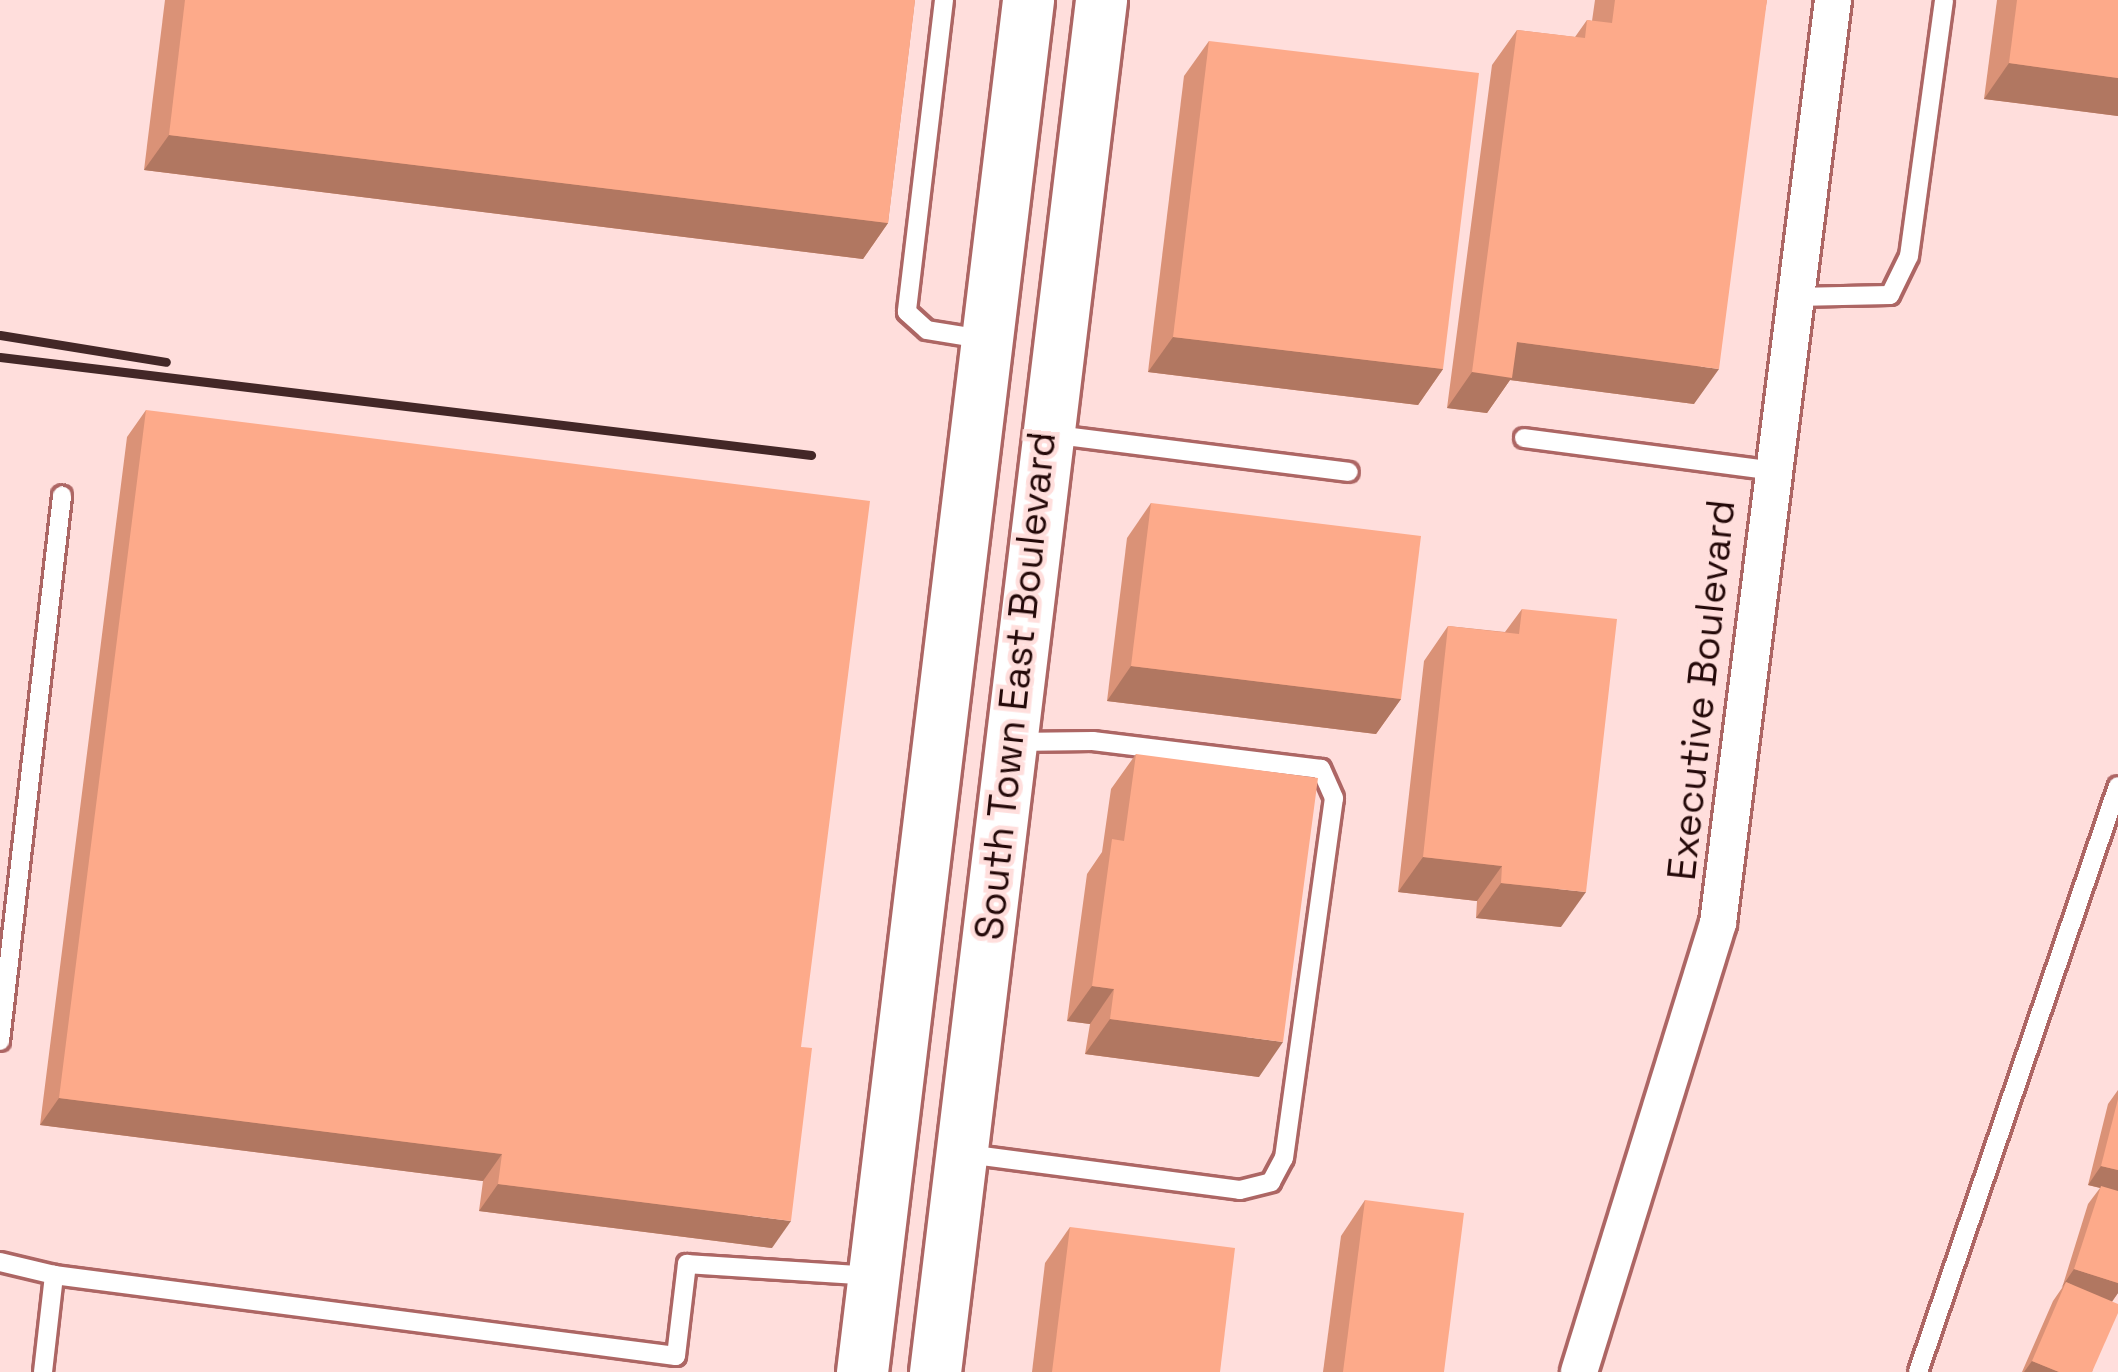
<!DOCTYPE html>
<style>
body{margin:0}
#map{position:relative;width:2118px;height:1372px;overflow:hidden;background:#ffdedc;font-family:"Space Grotesk",sans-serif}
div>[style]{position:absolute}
.roads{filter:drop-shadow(3px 0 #ad6664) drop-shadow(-3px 0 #ad6664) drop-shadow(0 3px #ad6664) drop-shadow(0 -3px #ad6664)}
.service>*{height:18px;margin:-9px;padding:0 9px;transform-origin:9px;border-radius:9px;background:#fff}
.minor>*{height:36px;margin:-18px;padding:0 18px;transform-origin:18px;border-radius:18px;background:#fff}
.secondary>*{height:51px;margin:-25.5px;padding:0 25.5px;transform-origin:25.5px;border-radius:25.5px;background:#fff}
.rail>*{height:9px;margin:-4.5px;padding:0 4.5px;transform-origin:4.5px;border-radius:4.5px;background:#432727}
.wall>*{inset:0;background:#da9277}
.shaded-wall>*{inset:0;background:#b17761}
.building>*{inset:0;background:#fdaa8a}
span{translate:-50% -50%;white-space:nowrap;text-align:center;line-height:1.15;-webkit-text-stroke:9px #ffdedc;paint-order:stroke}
.street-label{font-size:39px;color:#240909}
</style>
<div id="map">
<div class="roads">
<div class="service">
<i style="left:944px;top:0;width:314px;rotate:96.8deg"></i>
<i style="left:907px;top:312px;width:27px;rotate:42deg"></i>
<i style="left:927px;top:330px;width:56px;rotate:9.3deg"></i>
<i style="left:1795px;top:297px;width:95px;rotate:-1.2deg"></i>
<i style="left:1890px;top:295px;width:43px;rotate:-64deg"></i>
<i style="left:1909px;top:256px;width:258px;rotate:-82.2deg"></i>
<i style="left:1049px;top:434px;width:302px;rotate:7.2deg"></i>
<i style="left:1524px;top:438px;width:246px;rotate:7.5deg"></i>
<i style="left:0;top:1041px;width:549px;rotate:-83.51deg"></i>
<i style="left:967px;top:1154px;width:275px;rotate:7.5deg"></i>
<i style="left:1240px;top:1190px;width:32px;rotate:-14deg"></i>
<i style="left:1271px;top:1182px;width:27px;rotate:-62deg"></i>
<i style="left:1284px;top:1158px;width:363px;rotate:-82.1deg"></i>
<i style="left:1334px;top:798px;width:32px;rotate:-114deg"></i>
<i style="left:1321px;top:769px;width:230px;rotate:-173deg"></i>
<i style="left:1093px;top:741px;width:80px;rotate:179.3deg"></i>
<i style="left:0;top:1262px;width:56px;rotate:13.5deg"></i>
<i style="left:43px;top:1372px;width:98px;rotate:-83.5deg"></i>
<i style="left:54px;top:1275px;width:627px;rotate:7.42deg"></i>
<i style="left:676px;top:1356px;width:93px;rotate:-83.2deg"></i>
<i style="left:687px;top:1264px;width:185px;rotate:3.7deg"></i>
<i style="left:1918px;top:1372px;width:619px;rotate:-71.16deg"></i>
</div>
<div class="minor">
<i style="left:1579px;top:1372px;width:470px;rotate:-72.8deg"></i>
<i style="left:1718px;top:923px;width:930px;rotate:-82.9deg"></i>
</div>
<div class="secondary">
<i style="left:862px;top:1372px;width:1382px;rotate:-83.1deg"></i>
<i style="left:935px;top:1372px;width:1382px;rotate:-83.1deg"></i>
</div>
</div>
<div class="rail">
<i style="left:0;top:335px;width:168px;rotate:9.2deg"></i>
<i style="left:0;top:357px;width:817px;rotate:6.89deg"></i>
</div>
<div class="wall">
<i style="clip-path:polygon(165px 0,915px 0,888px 223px,863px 259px,144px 170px)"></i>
<i style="clip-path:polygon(1595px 0,1767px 0,1694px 404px,1510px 380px,1487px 413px,1447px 408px,1492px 65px,1517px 30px,1575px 37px,1587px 20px,1592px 21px)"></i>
<i style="clip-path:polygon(1997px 0,2118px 0,2118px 116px,1984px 99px)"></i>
<i style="clip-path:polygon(1209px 41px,1443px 369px,1418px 405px,1148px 372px,1184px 76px)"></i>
<i style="clip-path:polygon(146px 410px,772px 1248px,479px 1211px,483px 1181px,40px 1125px,127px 437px)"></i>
<i style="clip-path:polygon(1151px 503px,1401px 699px,1376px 734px,1107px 701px,1127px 538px)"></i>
<i style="clip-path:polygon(1522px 609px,1561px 927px,1476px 918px,1477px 901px,1398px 892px,1424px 661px,1448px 626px,1505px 632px)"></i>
<i style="clip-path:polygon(1136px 754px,1259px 1077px,1085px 1054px,1090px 1024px,1067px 1021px,1087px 874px,1102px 852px,1111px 789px)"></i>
<i style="clip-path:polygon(2118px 1090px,2118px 1293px,2112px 1302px,2092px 1372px,2022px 1372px,2053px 1301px,2062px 1288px,2088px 1204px,2100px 1188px,2088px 1185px,2108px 1104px)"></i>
<i style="clip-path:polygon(1365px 1200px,1444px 1372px,1323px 1372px,1341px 1236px)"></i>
<i style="clip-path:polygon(1070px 1227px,1220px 1372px,1032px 1372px,1045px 1263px)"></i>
</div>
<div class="shaded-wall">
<i style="clip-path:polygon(2009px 63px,2118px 78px,2118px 116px,1984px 99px)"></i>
<i style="clip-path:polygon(169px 135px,888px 223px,863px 259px,144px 170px)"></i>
<i style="clip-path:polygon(1173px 337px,1443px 369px,1418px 405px,1148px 372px)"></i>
<i style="clip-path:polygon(1517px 342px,1719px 369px,1694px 404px,1510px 380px,1487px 413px,1447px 408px,1472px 372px)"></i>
<i style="clip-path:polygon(1131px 666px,1401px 699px,1376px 734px,1107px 701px)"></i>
<i style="clip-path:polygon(1423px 857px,1502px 866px,1477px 901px,1398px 892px)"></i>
<i style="clip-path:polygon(1501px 883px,1586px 892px,1561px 927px,1476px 918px)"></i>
<i style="clip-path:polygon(1092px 986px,1114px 989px,1090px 1024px,1067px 1021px)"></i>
<i style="clip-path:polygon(1110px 1019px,1283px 1042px,1259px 1077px,1085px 1054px)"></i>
<i style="clip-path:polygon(59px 1098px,502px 1154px,483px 1181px,40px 1125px)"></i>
<i style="clip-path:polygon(2101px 1166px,2118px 1170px,2118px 1192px,2088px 1185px)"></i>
<i style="clip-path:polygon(498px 1184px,791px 1221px,772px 1248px,479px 1211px)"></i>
<i style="clip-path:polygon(2074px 1269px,2118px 1283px,2118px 1293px,2110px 1304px,2066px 1282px,2061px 1288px)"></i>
<i style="clip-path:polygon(2032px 1361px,2059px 1372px,2024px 1372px)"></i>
</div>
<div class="building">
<i style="clip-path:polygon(185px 0,915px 0,888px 223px,169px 135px)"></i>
<i style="clip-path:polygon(1615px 0,1767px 0,1719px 369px,1517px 342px,1512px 378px,1472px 372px,1517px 30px,1585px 38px,1587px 20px,1612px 23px)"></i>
<i style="clip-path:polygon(2017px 0,2118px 0,2118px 78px,2009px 63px)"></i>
<i style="clip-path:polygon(1209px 41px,1479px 73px,1443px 369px,1173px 337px)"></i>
<i style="clip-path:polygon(146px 410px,870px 501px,801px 1047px,812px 1048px,791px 1221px,498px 1184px,502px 1154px,59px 1098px)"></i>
<i style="clip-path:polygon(1151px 503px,1421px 536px,1401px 699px,1131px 666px)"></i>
<i style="clip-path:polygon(1522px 609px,1617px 619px,1586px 892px,1501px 883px,1502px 866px,1423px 857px,1448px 626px,1519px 634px)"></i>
<i style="clip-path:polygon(1136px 754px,1318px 778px,1283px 1042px,1110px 1019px,1114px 989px,1092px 986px,1112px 839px,1124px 841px)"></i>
<i style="clip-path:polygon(2118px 1099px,2118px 1170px,2101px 1166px)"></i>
<i style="clip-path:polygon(2101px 1186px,2118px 1191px,2118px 1283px,2074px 1269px)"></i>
<i style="clip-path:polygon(1365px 1200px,1464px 1213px,1444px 1372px,1343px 1372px)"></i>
<i style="clip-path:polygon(1070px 1227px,1235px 1248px,1220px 1372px,1052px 1372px)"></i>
<i style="clip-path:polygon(2066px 1282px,2118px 1304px,2118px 1313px,2092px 1372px,2059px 1372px,2032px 1361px)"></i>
</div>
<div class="street-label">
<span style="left:1016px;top:686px;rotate:-84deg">South Town East Boulevard</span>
<span style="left:1702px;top:690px;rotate:-84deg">Executive Boulevard</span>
</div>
</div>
